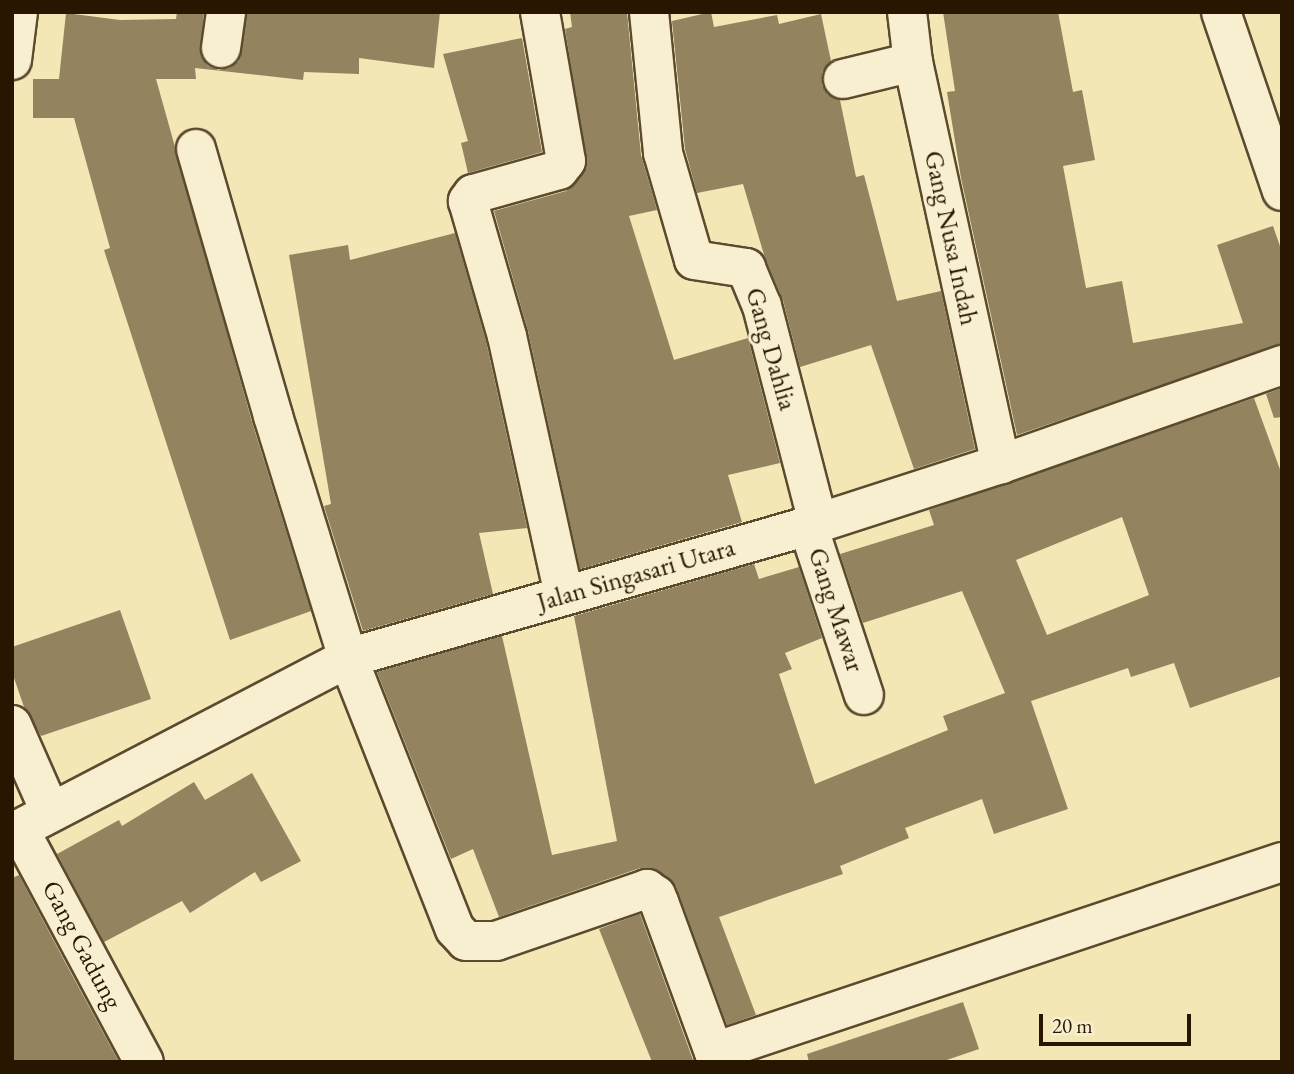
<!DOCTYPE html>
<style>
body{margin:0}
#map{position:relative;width:1294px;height:1074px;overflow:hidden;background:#f4e7b6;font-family:"EB Garamond",serif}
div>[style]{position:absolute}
.building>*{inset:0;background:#93835f}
.roads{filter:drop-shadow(2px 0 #5c4a2e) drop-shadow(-2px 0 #5c4a2e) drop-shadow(0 2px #5c4a2e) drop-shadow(0 -2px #5c4a2e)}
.minor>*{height:38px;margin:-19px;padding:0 19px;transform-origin:19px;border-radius:19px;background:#f8efd0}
span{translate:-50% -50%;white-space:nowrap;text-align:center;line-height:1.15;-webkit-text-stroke:6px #f8efd0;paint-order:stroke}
.street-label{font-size:26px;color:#291601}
.frame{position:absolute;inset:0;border:14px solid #291601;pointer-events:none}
.scale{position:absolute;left:1039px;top:1014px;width:152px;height:32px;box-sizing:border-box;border:4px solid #291601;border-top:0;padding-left:9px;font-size:21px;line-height:24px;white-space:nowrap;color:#291601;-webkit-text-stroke:5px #f8efd0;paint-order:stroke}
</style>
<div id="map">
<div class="building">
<i style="clip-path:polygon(177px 12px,204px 12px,201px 56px,208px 66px,219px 70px,230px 68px,239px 61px,247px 12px,440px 12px,434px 68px,359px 58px,359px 74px,304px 72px,303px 80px,195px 68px,196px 79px,156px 79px,252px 422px,311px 611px,230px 640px,104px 250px,110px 248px,74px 118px,33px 118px,33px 79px,59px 79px,66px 13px,120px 20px,176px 19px)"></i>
<i style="clip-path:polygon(570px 12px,627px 12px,641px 155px,657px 210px,629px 216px,674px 360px,748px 338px,780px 463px,728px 475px,742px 522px,580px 569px,528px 331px,494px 211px,566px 191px,576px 183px,587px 167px,565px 29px,572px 27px)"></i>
<i style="clip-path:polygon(711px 12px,714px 27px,777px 15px,779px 24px,821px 14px,831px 61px,822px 72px,822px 85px,828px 95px,840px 100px,856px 177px,864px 175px,897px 301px,941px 291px,975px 449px,914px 469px,871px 345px,800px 367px,783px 300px,765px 258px,743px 184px,697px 193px,685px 149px,672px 21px)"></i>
<i style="clip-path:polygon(943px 12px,1058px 12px,1073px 92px,1082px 90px,1095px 160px,1063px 166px,1086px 288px,1122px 281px,1133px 343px,1243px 323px,1217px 245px,1273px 226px,1282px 252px,1282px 344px,1017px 435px,961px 178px,947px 92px,955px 91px)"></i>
<i style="clip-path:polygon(522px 38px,542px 152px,468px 173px,461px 143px,468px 141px,443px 54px)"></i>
<i style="clip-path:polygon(455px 233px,486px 341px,527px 528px,479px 533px,493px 594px,363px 631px,324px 506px,331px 504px,289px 255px,348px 245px,350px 260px)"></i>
<i style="clip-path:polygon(1282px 388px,1282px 417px,1274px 418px,1266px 394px)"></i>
<i style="clip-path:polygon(evenodd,1254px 398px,1282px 475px,1282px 676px,1190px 708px,1174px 663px,1131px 677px,1128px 668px,1031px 701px,1068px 809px,994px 834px,982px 799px,905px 828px,909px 838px,840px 866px,843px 874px,719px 917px,756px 1015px,727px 1025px,676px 886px,659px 871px,640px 868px,499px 917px,473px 849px,451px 859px,377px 672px,502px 636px,552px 855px,617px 841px,574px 616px,754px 564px,759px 579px,799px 567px,822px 638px,785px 653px,792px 669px,779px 674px,815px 784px,948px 730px,943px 716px,1005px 693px,962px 591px,863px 623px,840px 554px,934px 525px,929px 510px,1254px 398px,1122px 517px,1149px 595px,1047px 635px,1016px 560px,1122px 517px)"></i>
<i style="clip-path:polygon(120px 610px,151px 699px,41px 736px,24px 707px,12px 672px,12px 647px)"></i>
<i style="clip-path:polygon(252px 773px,301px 861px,261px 882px,255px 872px,190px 913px,182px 901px,104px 942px,57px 854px,119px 820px,122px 826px,194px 782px,205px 800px)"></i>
<i style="clip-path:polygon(19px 875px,65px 962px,119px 1062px,12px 1062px,12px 878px)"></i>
<i style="clip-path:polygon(640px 914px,693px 1060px,695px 1062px,652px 1062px,599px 929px)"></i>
<i style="clip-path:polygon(963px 1002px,979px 1049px,941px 1062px,809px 1062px,807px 1054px)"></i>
</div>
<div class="roads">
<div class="minor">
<i style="left:540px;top:12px;width:151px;rotate:80.1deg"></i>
<i style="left:566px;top:161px;width:11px;rotate:128deg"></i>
<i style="left:559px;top:170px;width:89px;rotate:164.4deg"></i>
<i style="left:473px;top:194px;width:9px;rotate:126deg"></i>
<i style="left:468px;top:201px;width:141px;rotate:73.9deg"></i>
<i style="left:507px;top:336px;width:266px;rotate:77.6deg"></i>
<i style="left:649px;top:12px;width:142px;rotate:84.3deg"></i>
<i style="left:663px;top:153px;width:111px;rotate:73.8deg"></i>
<i style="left:694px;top:260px;width:53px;rotate:8.7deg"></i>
<i style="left:746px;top:268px;width:41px;rotate:67.2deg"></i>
<i style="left:762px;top:306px;width:224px;rotate:75.5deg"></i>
<i style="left:907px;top:12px;width:50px;rotate:83.2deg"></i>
<i style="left:913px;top:62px;width:412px;rotate:77.7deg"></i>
<i style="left:1221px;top:12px;width:189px;rotate:71.2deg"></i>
<i style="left:221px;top:48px;width:36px;rotate:-82deg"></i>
<i style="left:12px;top:60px;width:48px;rotate:-82.9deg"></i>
<i style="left:843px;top:79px;width:72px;rotate:-13.7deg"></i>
<i style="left:196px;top:149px;width:278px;rotate:73.9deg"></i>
<i style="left:273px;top:416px;width:253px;rotate:72.8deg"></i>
<i style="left:348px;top:658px;width:291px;rotate:68.5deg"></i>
<i style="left:455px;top:929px;width:16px;rotate:47deg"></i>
<i style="left:466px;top:941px;width:30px"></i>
<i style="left:496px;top:941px;width:160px;rotate:-19deg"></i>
<i style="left:647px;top:889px;width:11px;rotate:34deg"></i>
<i style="left:656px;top:895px;width:8px;rotate:67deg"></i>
<i style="left:659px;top:902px;width:160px;rotate:69.9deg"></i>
<i style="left:714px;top:1052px;width:599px;rotate:-18.5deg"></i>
<i style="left:808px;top:526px;width:178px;rotate:71.7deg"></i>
<i style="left:12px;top:725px;width:94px;rotate:66.2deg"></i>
<i style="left:19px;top:829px;width:264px;rotate:61.8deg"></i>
<i style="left:12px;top:833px;width:379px;rotate:-27.5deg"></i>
<i style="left:348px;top:658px;width:489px;rotate:-16deg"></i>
<i style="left:818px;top:523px;width:192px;rotate:-17.9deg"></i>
<i style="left:1001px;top:464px;width:298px;rotate:-19.4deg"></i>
</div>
</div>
<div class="street-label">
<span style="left:951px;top:238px;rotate:78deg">Gang Nusa Indah</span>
<span style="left:771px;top:349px;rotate:74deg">Gang Dahlia</span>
<span style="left:636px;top:575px;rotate:-16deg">Jalan Singasari Utara</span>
<span style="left:836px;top:610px;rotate:72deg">Gang Mawar</span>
<span style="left:82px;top:945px;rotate:62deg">Gang Gadung</span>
</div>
<div class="frame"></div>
<div class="scale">20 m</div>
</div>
